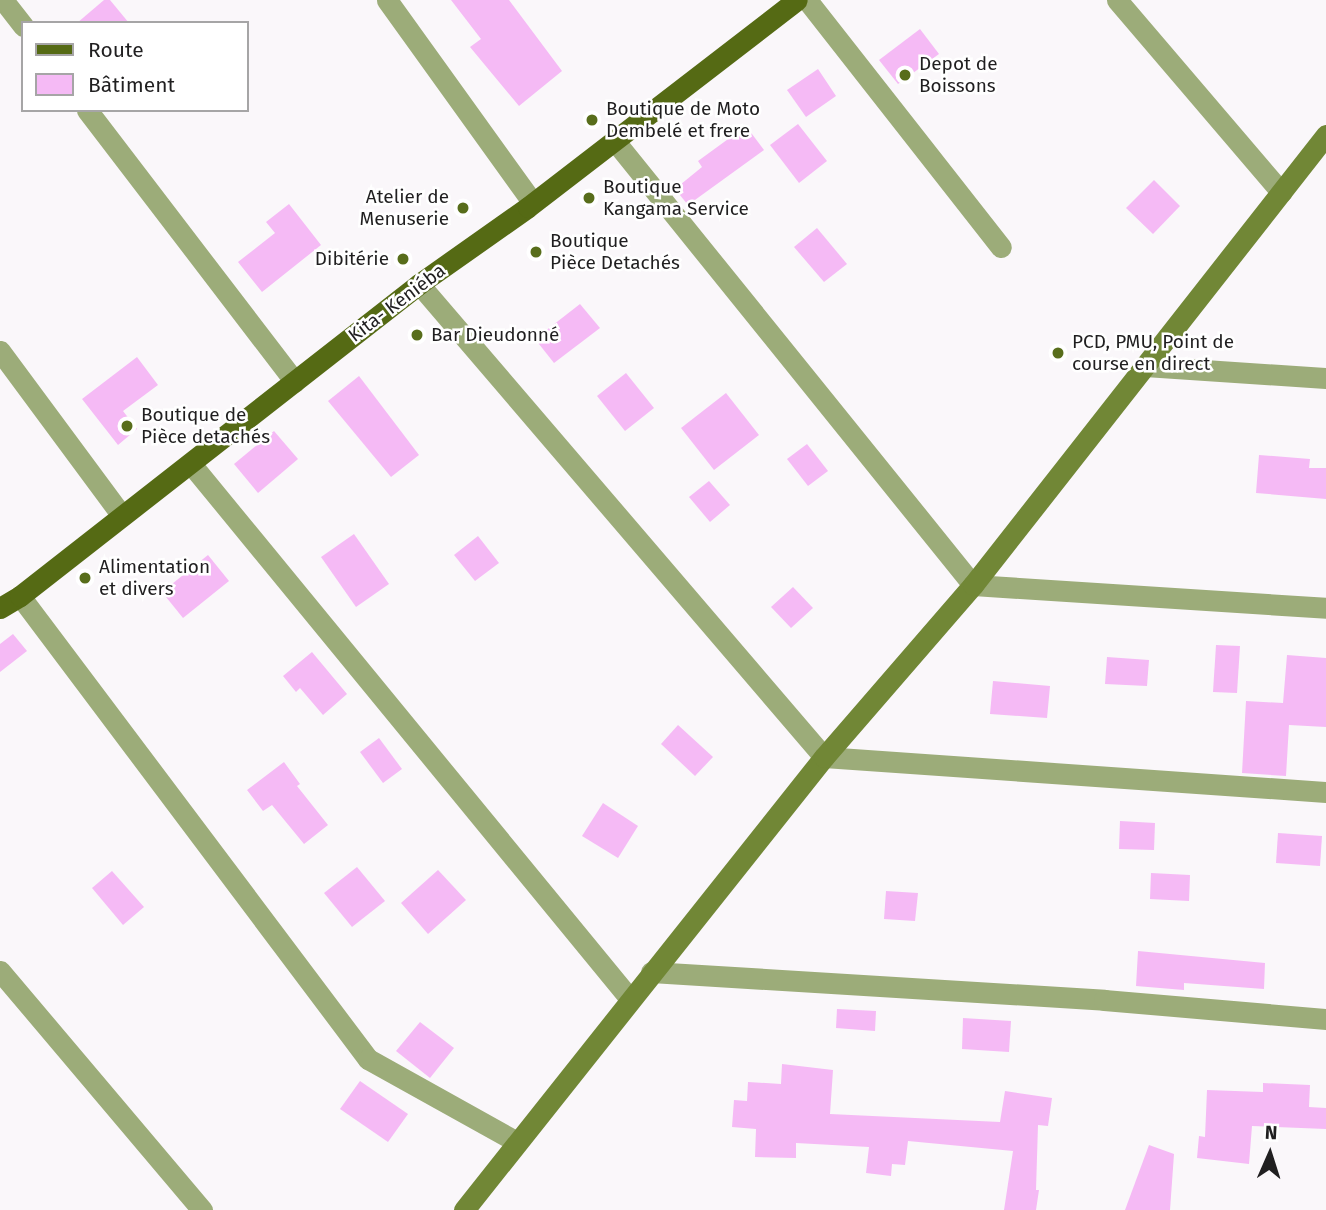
<!DOCTYPE html>
<meta charset="utf-8">
<style>
body{margin:0}
#map{position:relative;width:1326px;height:1210px;overflow:hidden;background:#faf7fa;font-family:"Fira Sans",sans-serif}
div>[style]{position:absolute}
.building>*{inset:0;background:#f5baf5}
.street>*{height:21px;margin:-10.5px;padding:0 10.5px;transform-origin:10.5px;border-radius:10.5px;background:#9cac79}
.secondary>*{height:21px;margin:-10.5px;padding:0 10.5px;transform-origin:10.5px;border-radius:10.5px;background:#718736}
.primary>*{height:21px;margin:-10.5px;padding:0 10.5px;transform-origin:10.5px;border-radius:10.5px;background:#556a14}
.dots>*{width:19px;height:19px;translate:-50% -50%;box-sizing:border-box;border:4px solid #fff;border-radius:50%}
span{translate:-50% -50%;white-space:nowrap;text-align:center;line-height:1.15;-webkit-text-stroke:5px #fff;paint-order:stroke}
.poi-label{font-size:19px;color:#201f20}
.left{translate:0 -50%;text-align:left}
.right{translate:-100% -50%;text-align:right}
.street-label{font-size:19px;color:#201f20}
.legend{position:absolute;left:21px;top:21px;width:228px;height:91px;box-sizing:border-box;background:#fff;border:2px solid #a6a5a6;margin:0;padding:9px 12px;list-style:none;font-size:21px;color:#201f20}
.legend li{display:flex;align-items:center;gap:14px;height:35px}
.legend b{width:35px;border:2px solid #a6a5a6}
.north{position:absolute;left:1235px;top:1119px;width:70px;height:70px;-webkit-text-stroke:5px #fff;paint-order:stroke;rotate:3deg;font-size:19px;font-weight:700;line-height:28px;text-align:center;color:#201f20}
.north::after{content:'';display:block;margin:auto;width:24px;height:32px;background:#201f20;clip-path:polygon(50% 0,100% 100%,50% 72%,0 100%)}
</style>
<div id="map">
<div class="building">
<i style="clip-path:polygon(104px 0,110px 0,129px 23px,77px 23px)"></i>
<i style="clip-path:polygon(451px 0,509px 0,562px 71px,519px 106px,470px 47px,481px 39px)"></i>
<i style="clip-path:polygon(920px 29px,939px 54px,898px 84px,879px 60px)"></i>
<i style="clip-path:polygon(818px 69px,836px 96px,806px 117px,787px 90px)"></i>
<i style="clip-path:polygon(798px 124px,827px 161px,799px 183px,770px 145px)"></i>
<i style="clip-path:polygon(746px 126px,764px 150px,688px 205px,675px 189px,702px 167px,698px 161px)"></i>
<i style="clip-path:polygon(1154px 180px,1180px 206px,1153px 234px,1126px 208px)"></i>
<i style="clip-path:polygon(289px 204px,321px 245px,262px 292px,238px 262px,275px 233px,266px 222px)"></i>
<i style="clip-path:polygon(817px 228px,847px 264px,824px 282px,794px 247px)"></i>
<i style="clip-path:polygon(580px 304px,600px 328px,554px 363px,535px 339px)"></i>
<i style="clip-path:polygon(137px 357px,158px 385px,123px 411px,137px 429px,118px 445px,82px 399px)"></i>
<i style="clip-path:polygon(626px 373px,654px 408px,625px 431px,597px 396px)"></i>
<i style="clip-path:polygon(359px 376px,419px 455px,391px 477px,328px 401px)"></i>
<i style="clip-path:polygon(726px 393px,759px 435px,714px 470px,681px 428px)"></i>
<i style="clip-path:polygon(274px 431px,298px 459px,258px 493px,234px 464px)"></i>
<i style="clip-path:polygon(807px 444px,828px 471px,808px 486px,787px 459px)"></i>
<i style="clip-path:polygon(1259px 455px,1310px 459px,1309px 468px,1326px 468px,1326px 499px,1256px 493px)"></i>
<i style="clip-path:polygon(709px 481px,730px 505px,710px 522px,689px 497px)"></i>
<i style="clip-path:polygon(354px 534px,389px 584px,356px 607px,321px 557px)"></i>
<i style="clip-path:polygon(478px 536px,499px 563px,475px 581px,454px 555px)"></i>
<i style="clip-path:polygon(208px 555px,229px 581px,183px 618px,162px 592px)"></i>
<i style="clip-path:polygon(793px 587px,813px 608px,791px 628px,771px 607px)"></i>
<i style="clip-path:polygon(13px 634px,27px 651px,0 672px,0 644px)"></i>
<i style="clip-path:polygon(1216px 645px,1240px 646px,1237px 693px,1213px 692px)"></i>
<i style="clip-path:polygon(312px 652px,347px 694px,323px 715px,300px 688px,296px 692px,283px 676px)"></i>
<i style="clip-path:polygon(1287px 655px,1326px 658px,1326px 727px,1289px 725px,1286px 776px,1242px 773px,1246px 701px,1283px 703px)"></i>
<i style="clip-path:polygon(1107px 657px,1149px 660px,1147px 686px,1105px 684px)"></i>
<i style="clip-path:polygon(993px 681px,1050px 686px,1047px 718px,990px 714px)"></i>
<i style="clip-path:polygon(678px 725px,713px 757px,695px 776px,661px 744px)"></i>
<i style="clip-path:polygon(379px 738px,402px 769px,383px 783px,360px 752px)"></i>
<i style="clip-path:polygon(284px 762px,300px 784px,297px 786px,328px 825px,304px 844px,272px 805px,263px 811px,247px 790px)"></i>
<i style="clip-path:polygon(603px 803px,638px 826px,618px 858px,582px 836px)"></i>
<i style="clip-path:polygon(1120px 821px,1155px 823px,1154px 850px,1119px 849px)"></i>
<i style="clip-path:polygon(1278px 833px,1322px 836px,1320px 866px,1276px 863px)"></i>
<i style="clip-path:polygon(357px 867px,385px 901px,352px 927px,324px 893px)"></i>
<i style="clip-path:polygon(438px 870px,466px 900px,428px 934px,401px 903px)"></i>
<i style="clip-path:polygon(112px 871px,144px 907px,123px 925px,92px 888px)"></i>
<i style="clip-path:polygon(1151px 873px,1190px 875px,1189px 901px,1150px 899px)"></i>
<i style="clip-path:polygon(886px 891px,918px 893px,915px 921px,884px 919px)"></i>
<i style="clip-path:polygon(1138px 951px,1265px 963px,1264px 989px,1184px 983px,1184px 990px,1136px 986px)"></i>
<i style="clip-path:polygon(837px 1009px,876px 1011px,875px 1031px,836px 1028px)"></i>
<i style="clip-path:polygon(963px 1018px,1011px 1021px,1009px 1052px,962px 1049px)"></i>
<i style="clip-path:polygon(420px 1022px,454px 1048px,430px 1078px,396px 1051px)"></i>
<i style="clip-path:polygon(782px 1064px,833px 1070px,830px 1114px,1000px 1122px,1005px 1091px,1052px 1098px,1048px 1126px,1038px 1125px,1036px 1190px,1039px 1190px,1036px 1210px,1004px 1210px,1013px 1151px,908px 1141px,905px 1165px,892px 1164px,891px 1176px,866px 1173px,869px 1147px,796px 1143px,796px 1158px,755px 1157px,756px 1129px,732px 1127px,734px 1100px,747px 1101px,748px 1082px,781px 1084px)"></i>
<i style="clip-path:polygon(360px 1081px,408px 1114px,388px 1142px,340px 1109px)"></i>
<i style="clip-path:polygon(1263px 1083px,1310px 1085px,1309px 1107px,1326px 1108px,1326px 1129px,1252px 1126px,1249px 1164px,1197px 1158px,1199px 1136px,1205px 1137px,1207px 1090px,1263px 1092px)"></i>
<i style="clip-path:polygon(1149px 1145px,1174px 1154px,1170px 1210px,1125px 1210px)"></i>
</div>
<div class="street">
<i style="left:3px;top:0;width:33px;rotate:52deg"></i>
<i style="left:387px;top:0;width:249px;rotate:54.3deg"></i>
<i style="left:807px;top:0;width:314px;rotate:51.9deg"></i>
<i style="left:1117px;top:0;width:253px;rotate:49.5deg"></i>
<i style="left:87px;top:110px;width:342px;rotate:52.6deg"></i>
<i style="left:614px;top:140px;width:572px;rotate:51.11deg"></i>
<i style="left:973px;top:585px;width:354px;rotate:3.7deg"></i>
<i style="left:419px;top:284px;width:623px;rotate:49.43deg"></i>
<i style="left:824px;top:757px;width:503px;rotate:3.99deg"></i>
<i style="left:0;top:351px;width:205px;rotate:53.5deg"></i>
<i style="left:1145px;top:366px;width:181px;rotate:3.8deg"></i>
<i style="left:191px;top:464px;width:692px;rotate:50.63deg"></i>
<i style="left:20px;top:596px;width:579px;rotate:53.07deg"></i>
<i style="left:368px;top:1059px;width:171px;rotate:29.1deg"></i>
<i style="left:0;top:971px;width:313px;rotate:49.8deg"></i>
<i style="left:651px;top:972px;width:454px;rotate:3.5deg"></i>
<i style="left:1104px;top:1000px;width:223px;rotate:4.9deg"></i>
</div>
<div class="secondary">
<i style="left:464px;top:1210px;width:579px;rotate:-51.53deg"></i>
<i style="left:824px;top:757px;width:228px;rotate:-49.1deg"></i>
<i style="left:973px;top:585px;width:572px;rotate:-51.89deg"></i>
</div>
<div class="primary">
<i style="left:0;top:608px;width:23px;rotate:-31deg"></i>
<i style="left:20px;top:596px;width:507px;rotate:-38.02deg"></i>
<i style="left:419px;top:284px;width:133px;rotate:-35.2deg"></i>
<i style="left:528px;top:207px;width:339px;rotate:-37.6deg"></i>
</div>
<div class="dots">
<i style="left:905px;top:75px;background:#586d1b"></i>
<i style="left:592px;top:120px;background:#586d1b"></i>
<i style="left:589px;top:198px;background:#586d1b"></i>
<i style="left:463px;top:208px;background:#586d1b"></i>
<i style="left:536px;top:252px;background:#586d1b"></i>
<i style="left:403px;top:259px;background:#586d1b"></i>
<i style="left:417px;top:335px;background:#586d1b"></i>
<i style="left:1058px;top:353px;background:#586d1b"></i>
<i style="left:127px;top:426px;background:#586d1b"></i>
<i style="left:85px;top:578px;background:#586d1b"></i>
</div>
<div class="poi-label">
<span class="left" style="left:919px;top:75px">Depot de<br>Boissons</span>
<span class="left" style="left:606px;top:120px">Boutique de Moto<br>Dembelé et frere</span>
<span class="left" style="left:603px;top:198px">Boutique<br>Kangama Service</span>
<span class="right" style="left:449px;top:208px">Atelier de<br>Menuserie</span>
<span class="left" style="left:550px;top:252px">Boutique<br>Pièce Detachés</span>
<span class="right" style="left:389px;top:259px">Dibitérie</span>
<span class="left" style="left:431px;top:335px">Bar Dieudonné</span>
<span class="left" style="left:1072px;top:353px">PCD, PMU, Point de<br>course en direct</span>
<span class="left" style="left:141px;top:426px">Boutique de<br>Pièce detachés</span>
<span class="left" style="left:99px;top:578px">Alimentation<br>et divers</span>
</div>
<div class="street-label">
<span style="left:397px;top:303px;rotate:-37deg">Kita- Keniéba</span>
</div>
<ul class="legend">
<li><b style="height:9px;background:#556a14"></b>Route</li>
<li><b style="height:19px;background:#f5baf5"></b>Bâtiment</li>
</ul>
<div class="north">N</div>
</div>
